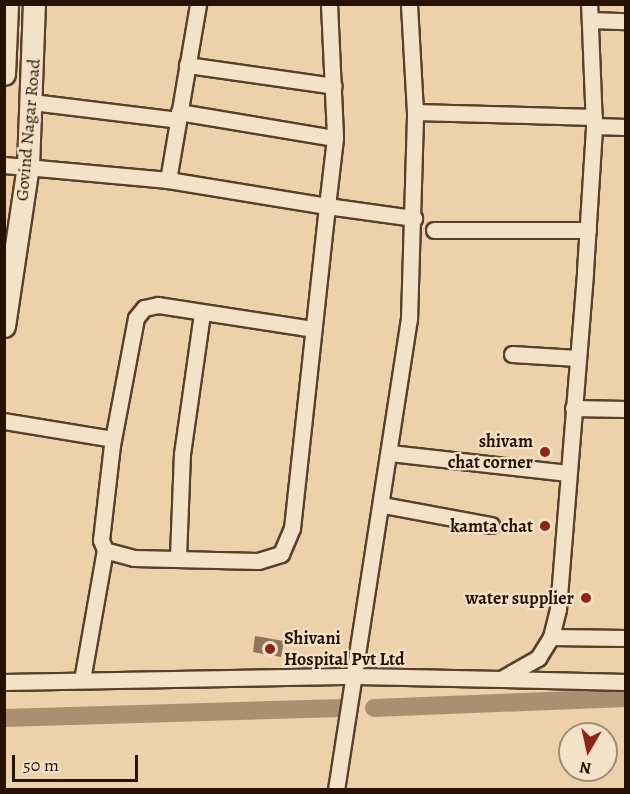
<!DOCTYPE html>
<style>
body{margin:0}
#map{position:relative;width:630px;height:794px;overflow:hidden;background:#ecd1aa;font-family:Alegreya,serif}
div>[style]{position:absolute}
.canal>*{height:18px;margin:-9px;padding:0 9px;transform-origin:9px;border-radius:9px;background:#a99071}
.building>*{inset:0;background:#8d7559}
.roads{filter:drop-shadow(2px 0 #58412b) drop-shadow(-2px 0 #58412b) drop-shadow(0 2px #58412b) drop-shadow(0 -2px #58412b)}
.street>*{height:15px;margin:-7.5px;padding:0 7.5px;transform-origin:7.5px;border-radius:7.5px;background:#f3e1c8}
.secondary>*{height:21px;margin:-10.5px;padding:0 10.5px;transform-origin:10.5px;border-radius:10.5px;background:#f3e1c8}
.dots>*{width:16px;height:16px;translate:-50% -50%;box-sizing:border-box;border:3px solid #f3e1c8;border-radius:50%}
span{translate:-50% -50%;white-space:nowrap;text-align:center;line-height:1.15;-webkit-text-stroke:4.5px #f3e1c8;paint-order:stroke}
.street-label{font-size:18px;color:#271101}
.poi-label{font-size:18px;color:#271101;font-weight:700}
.right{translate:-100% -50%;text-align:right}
.left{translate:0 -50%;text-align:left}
.frame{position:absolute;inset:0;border:6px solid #271101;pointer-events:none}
.north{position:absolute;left:558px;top:722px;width:60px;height:60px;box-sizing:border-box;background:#f3e1c8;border:2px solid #a18e78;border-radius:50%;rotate:189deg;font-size:16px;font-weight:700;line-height:24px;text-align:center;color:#271101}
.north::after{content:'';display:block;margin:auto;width:21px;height:27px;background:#8f2418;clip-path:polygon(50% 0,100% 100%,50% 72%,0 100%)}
.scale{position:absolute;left:12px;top:755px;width:126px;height:27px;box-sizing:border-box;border:3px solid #271101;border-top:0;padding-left:8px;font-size:18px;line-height:21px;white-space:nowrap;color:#271101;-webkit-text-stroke:4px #f3e1c8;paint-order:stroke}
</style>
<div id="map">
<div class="canal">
<i style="left:374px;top:708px;width:252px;rotate:-2.3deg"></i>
<i style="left:4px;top:718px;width:339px;rotate:-1.7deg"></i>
</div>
<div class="building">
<i style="clip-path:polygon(255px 636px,284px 641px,281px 657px,253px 652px)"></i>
</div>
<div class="roads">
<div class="street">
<i style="left:329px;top:4px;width:134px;rotate:87.4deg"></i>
<i style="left:335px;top:138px;width:68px;rotate:96.7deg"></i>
<i style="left:327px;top:206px;width:88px;rotate:7.9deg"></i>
<i style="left:590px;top:20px;width:36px;rotate:2deg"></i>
<i style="left:187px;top:65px;width:148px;rotate:8.1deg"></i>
<i style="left:32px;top:102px;width:147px;rotate:7deg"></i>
<i style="left:179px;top:112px;width:158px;rotate:9.5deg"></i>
<i style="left:415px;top:112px;width:179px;rotate:1.6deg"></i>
<i style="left:594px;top:126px;width:32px;rotate:2deg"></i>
<i style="left:4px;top:165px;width:165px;rotate:5.2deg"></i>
<i style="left:168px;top:180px;width:161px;rotate:9.3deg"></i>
<i style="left:327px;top:206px;width:324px;rotate:96.2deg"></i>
<i style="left:292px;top:528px;width:28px;rotate:113deg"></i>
<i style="left:281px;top:554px;width:24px;rotate:163deg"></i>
<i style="left:258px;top:561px;width:124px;rotate:-178.6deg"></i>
<i style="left:134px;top:558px;width:30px;rotate:-165deg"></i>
<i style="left:168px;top:180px;width:179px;rotate:-80.3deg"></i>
<i style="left:434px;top:230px;width:154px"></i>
<i style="left:512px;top:354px;width:65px;rotate:3.5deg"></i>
<i style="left:573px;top:408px;width:53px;rotate:1.1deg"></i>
<i style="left:4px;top:421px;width:110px;rotate:9.4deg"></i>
<i style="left:390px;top:453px;width:179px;rotate:6.4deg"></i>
<i style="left:383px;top:505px;width:110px;rotate:10.5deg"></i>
<i style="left:178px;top:557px;width:103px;rotate:-87.8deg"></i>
<i style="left:182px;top:454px;width:142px;rotate:-81.9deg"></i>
<i style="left:551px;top:637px;width:75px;rotate:0.8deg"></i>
<i style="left:503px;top:679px;width:123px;rotate:1.4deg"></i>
<i style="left:82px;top:680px;width:132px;rotate:-80deg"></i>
<i style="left:105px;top:550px;width:11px;rotate:-112deg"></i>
<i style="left:101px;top:540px;width:96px;rotate:-83.4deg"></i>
<i style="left:112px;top:445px;width:129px;rotate:-79.3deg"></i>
<i style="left:136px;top:318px;width:13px;rotate:-51deg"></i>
<i style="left:144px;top:308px;width:14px;rotate:-12deg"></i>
<i style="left:158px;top:305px;width:157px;rotate:8.8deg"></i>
<i style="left:4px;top:682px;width:353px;rotate:-1deg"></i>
<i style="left:357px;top:676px;width:144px;rotate:1.2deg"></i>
<i style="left:501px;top:679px;width:43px;rotate:-29.6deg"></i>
<i style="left:538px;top:658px;width:25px;rotate:-58deg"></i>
<i style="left:551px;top:637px;width:29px;rotate:-76deg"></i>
<i style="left:558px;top:609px;width:339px;rotate:-85.4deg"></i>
<i style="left:585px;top:271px;width:145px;rotate:-86.4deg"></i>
<i style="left:594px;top:126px;width:122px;rotate:-92.3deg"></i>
<i style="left:336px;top:790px;width:477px;rotate:-81.2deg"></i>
<i style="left:409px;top:319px;width:207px;rotate:-88.3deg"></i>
<i style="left:415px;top:112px;width:108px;rotate:-93.2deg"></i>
</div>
<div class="secondary">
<i style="left:4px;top:74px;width:70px;rotate:-87.5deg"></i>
<i style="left:4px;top:326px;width:162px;rotate:-81.5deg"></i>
<i style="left:28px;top:166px;width:162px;rotate:-87.9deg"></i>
</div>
</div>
<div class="dots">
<i style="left:545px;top:452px;background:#8f2418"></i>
<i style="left:545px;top:526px;background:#8f2418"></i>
<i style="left:586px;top:598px;background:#8f2418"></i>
<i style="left:270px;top:649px;background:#8f2418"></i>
</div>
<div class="street-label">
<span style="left:28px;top:130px;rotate:-85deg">Govind Nagar Road</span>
</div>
<div class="poi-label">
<span class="right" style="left:533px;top:452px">shivam<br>chat corner</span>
<span class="right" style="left:533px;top:526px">kamta chat</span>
<span class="right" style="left:574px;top:598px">water supplier</span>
<span class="left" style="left:284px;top:649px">Shivani<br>Hospital Pvt Ltd</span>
</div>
<div class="frame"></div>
<div class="north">N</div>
<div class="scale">50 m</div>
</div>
